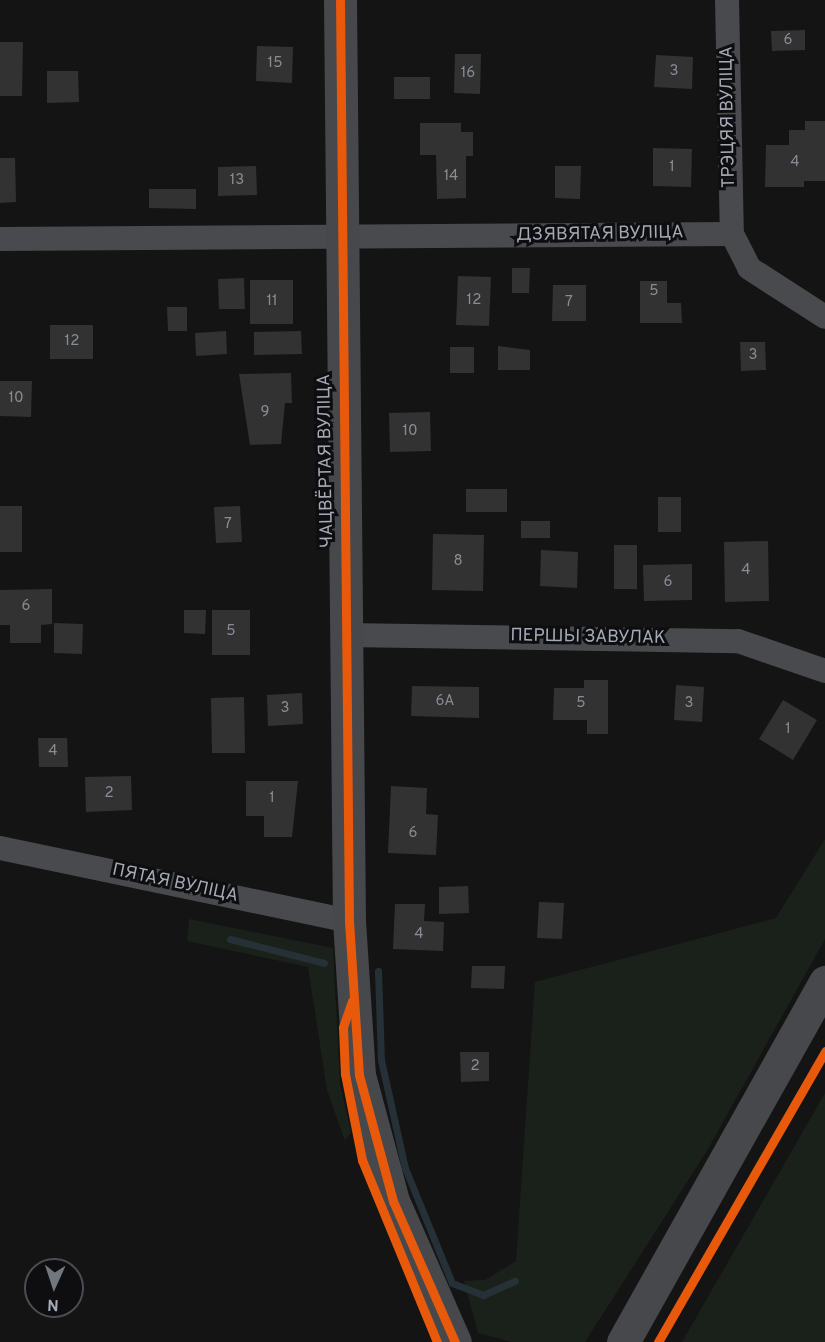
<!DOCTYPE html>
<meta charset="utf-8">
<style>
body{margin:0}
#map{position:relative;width:825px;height:1342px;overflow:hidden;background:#141414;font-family:Overpass,sans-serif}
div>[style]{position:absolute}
.green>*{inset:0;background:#1a211a}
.stream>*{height:7px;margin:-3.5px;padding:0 3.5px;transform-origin:3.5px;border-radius:3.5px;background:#263137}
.building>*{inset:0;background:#323233}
.street>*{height:24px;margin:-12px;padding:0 12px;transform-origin:12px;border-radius:12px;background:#484a4d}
.secondary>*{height:33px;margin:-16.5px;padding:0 16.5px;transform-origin:16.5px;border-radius:16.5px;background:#46484b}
.cycleway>*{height:9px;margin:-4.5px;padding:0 4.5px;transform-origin:4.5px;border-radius:4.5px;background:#e8590c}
span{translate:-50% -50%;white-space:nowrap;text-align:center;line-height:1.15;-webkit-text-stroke:6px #0e0e10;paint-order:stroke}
.number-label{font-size:15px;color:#888d95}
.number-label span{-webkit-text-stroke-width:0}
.street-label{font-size:18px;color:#a4abb6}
.north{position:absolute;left:24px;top:1258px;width:60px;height:60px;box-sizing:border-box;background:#0e0e10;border:2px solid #4a4d52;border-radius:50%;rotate:183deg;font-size:16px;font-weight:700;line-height:24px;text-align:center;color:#a4abb6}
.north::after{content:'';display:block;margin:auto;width:21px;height:27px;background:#72767d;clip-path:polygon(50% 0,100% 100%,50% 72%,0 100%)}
</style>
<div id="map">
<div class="green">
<i style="clip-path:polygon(825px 839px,825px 939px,708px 1149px,585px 1342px,512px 1342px,478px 1333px,464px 1281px,485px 1280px,516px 1261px,535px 982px,776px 918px)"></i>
<i style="clip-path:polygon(189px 919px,333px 948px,340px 1084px,351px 1132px,345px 1141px,327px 1090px,308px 967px,187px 941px)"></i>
<i style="clip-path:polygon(825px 1093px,825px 1342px,682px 1342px)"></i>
</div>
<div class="stream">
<i style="left:230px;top:939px;width:97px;rotate:14.3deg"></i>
<i style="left:378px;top:971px;width:89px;rotate:88.1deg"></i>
<i style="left:381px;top:1060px;width:111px;rotate:77.5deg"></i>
<i style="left:405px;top:1168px;width:124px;rotate:67.8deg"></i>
<i style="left:452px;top:1283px;width:33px;rotate:21deg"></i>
<i style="left:483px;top:1295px;width:35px;rotate:-24deg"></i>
</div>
<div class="building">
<i style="clip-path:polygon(805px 30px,805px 50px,772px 51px,771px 31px)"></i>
<i style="clip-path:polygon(0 42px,23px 42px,22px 96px,0 96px)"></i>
<i style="clip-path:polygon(257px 46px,293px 47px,292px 83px,256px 81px)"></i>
<i style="clip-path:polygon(455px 54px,481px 54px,480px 94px,454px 93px)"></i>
<i style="clip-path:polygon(656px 55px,693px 57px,692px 89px,654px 87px)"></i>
<i style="clip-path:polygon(47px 71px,78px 71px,79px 102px,47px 103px)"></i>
<i style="clip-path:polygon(394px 77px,430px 77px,430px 99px,394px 99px)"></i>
<i style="clip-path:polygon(805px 121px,825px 121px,825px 181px,804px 181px,804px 187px,765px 187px,766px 145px,789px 145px,789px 130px,805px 130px)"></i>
<i style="clip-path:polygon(420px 123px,461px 123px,461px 132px,473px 132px,473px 156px,466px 156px,466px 198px,437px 199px,436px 155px,420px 155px)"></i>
<i style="clip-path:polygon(653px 148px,692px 149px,691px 187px,653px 186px)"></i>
<i style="clip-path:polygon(0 158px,15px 158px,16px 202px,0 203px)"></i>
<i style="clip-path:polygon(256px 166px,257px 195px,218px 196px,218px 167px)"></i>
<i style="clip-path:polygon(555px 166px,581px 166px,580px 199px,555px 198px)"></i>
<i style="clip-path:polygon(149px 189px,196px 189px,196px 209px,149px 208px)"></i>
<i style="clip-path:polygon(512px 268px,530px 268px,529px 293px,512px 293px)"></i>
<i style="clip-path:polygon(458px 276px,491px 277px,489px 326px,456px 325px)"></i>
<i style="clip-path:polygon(244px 278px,245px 309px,219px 309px,218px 279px)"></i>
<i style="clip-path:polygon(250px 280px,293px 280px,293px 324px,250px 324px)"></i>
<i style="clip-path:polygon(640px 281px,667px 281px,667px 303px,681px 303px,682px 323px,640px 323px)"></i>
<i style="clip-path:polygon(553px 285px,586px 285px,586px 321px,552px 321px)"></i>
<i style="clip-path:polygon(167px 307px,187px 307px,187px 331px,168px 331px)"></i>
<i style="clip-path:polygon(50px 325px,93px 325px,93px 359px,50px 359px)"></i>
<i style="clip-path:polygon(226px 331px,227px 354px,196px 356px,195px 333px)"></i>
<i style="clip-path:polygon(301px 331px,302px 354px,254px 355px,254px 332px)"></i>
<i style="clip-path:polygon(740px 342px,765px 342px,766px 370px,741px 371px)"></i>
<i style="clip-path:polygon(498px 346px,530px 350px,530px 370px,498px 370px)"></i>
<i style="clip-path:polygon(450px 347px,474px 347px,474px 373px,450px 373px)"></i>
<i style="clip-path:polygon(291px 373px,292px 403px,285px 403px,281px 444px,250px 445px,239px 374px)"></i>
<i style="clip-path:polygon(0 381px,32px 381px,31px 417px,0 416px)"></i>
<i style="clip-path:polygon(430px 412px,431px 451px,390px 452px,389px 413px)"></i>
<i style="clip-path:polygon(466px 489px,507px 489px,507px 512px,466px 512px)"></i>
<i style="clip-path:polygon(658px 497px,681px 497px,681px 532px,658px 532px)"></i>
<i style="clip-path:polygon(0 506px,22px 506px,22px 552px,0 552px)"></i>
<i style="clip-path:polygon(240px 506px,242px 542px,216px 543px,214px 507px)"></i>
<i style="clip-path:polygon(521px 521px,550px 521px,550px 538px,521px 538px)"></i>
<i style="clip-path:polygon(433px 534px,484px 535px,483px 591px,432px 590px)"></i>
<i style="clip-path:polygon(768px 541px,769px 601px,725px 602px,724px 542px)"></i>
<i style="clip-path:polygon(614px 545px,637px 545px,637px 589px,614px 589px)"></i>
<i style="clip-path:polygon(541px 550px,578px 552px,577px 588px,540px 586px)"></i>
<i style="clip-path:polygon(692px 564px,692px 600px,644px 601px,643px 565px)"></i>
<i style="clip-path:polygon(52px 589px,52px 624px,41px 625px,41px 643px,10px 643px,10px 625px,0 625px,0 590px)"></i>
<i style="clip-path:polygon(184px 610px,206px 610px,205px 634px,184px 633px)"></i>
<i style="clip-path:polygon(212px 610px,250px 610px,250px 655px,212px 655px)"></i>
<i style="clip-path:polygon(54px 623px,83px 624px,82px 654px,54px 653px)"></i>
<i style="clip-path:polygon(584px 680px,608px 680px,608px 734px,587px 734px,587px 720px,553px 720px,554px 688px,584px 688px)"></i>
<i style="clip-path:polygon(676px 685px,704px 687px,702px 722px,674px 720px)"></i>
<i style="clip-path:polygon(412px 686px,479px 687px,479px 718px,411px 716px)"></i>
<i style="clip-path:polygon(302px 693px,303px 724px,268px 726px,267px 695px)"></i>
<i style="clip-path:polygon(244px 697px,245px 753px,212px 753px,211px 698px)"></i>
<i style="clip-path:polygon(783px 700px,817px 720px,793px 760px,759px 739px)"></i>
<i style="clip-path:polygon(38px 738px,67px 738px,68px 767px,39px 767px)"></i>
<i style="clip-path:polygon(131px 776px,132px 810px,86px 812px,85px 777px)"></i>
<i style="clip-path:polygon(246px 781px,298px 781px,292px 837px,264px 837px,264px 816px,246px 816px)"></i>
<i style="clip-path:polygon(391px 786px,427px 788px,426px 814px,438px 815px,436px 855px,388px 853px)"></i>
<i style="clip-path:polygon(468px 886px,469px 913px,439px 914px,439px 887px)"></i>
<i style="clip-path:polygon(539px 902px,564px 903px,562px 939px,537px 938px)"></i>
<i style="clip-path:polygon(395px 904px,425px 904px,424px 921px,444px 922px,443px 951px,393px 949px)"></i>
<i style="clip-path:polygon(472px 966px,505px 966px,504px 989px,471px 988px)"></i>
<i style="clip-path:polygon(460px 1052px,489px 1052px,489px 1081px,461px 1082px)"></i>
</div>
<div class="street">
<i style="left:727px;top:0;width:234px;rotate:88.8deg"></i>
<i style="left:0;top:239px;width:732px;rotate:-0.39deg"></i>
<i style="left:732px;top:234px;width:38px;rotate:63deg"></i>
<i style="left:749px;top:268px;width:90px;rotate:32.8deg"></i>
<i style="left:346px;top:635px;width:392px;rotate:0.9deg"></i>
<i style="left:738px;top:641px;width:92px;rotate:19deg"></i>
<i style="left:0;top:848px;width:357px;rotate:11.8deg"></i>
</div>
<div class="secondary">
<i style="left:340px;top:0;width:921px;rotate:89.44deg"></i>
<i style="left:349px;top:921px;width:154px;rotate:86.3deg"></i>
<i style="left:359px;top:1075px;width:131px;rotate:74.9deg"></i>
<i style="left:393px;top:1201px;width:154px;rotate:66.3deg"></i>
<i style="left:623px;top:1342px;width:413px;rotate:-60.7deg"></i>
</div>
<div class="cycleway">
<i style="left:340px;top:0;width:921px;rotate:89.44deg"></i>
<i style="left:349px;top:921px;width:154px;rotate:86.3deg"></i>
<i style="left:359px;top:1075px;width:131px;rotate:74.9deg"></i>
<i style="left:393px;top:1201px;width:154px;rotate:66.3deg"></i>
<i style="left:352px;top:1001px;width:28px;rotate:109deg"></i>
<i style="left:343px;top:1027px;width:47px;rotate:87.6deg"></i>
<i style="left:345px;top:1074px;width:88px;rotate:78.8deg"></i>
<i style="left:362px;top:1160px;width:197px;rotate:67.6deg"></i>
<i style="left:658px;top:1342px;width:336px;rotate:-60.1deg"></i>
</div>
<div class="number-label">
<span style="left:788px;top:41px">6</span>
<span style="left:275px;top:64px">15</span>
<span style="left:674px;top:72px">3</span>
<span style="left:468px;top:74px">16</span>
<span style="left:795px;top:163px">4</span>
<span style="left:672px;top:168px">1</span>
<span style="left:451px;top:177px">14</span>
<span style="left:237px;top:181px">13</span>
<span style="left:654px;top:292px">5</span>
<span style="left:474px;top:301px">12</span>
<span style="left:272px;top:302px">11</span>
<span style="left:569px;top:303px">7</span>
<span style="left:72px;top:342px">12</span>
<span style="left:753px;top:356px">3</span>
<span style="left:16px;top:399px">10</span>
<span style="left:265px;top:413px">9</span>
<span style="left:410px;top:432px">10</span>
<span style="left:228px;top:525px">7</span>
<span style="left:458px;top:562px">8</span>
<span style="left:746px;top:571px">4</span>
<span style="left:668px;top:583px">6</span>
<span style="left:26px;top:607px">6</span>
<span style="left:231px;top:632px">5</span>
<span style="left:445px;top:702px">6А</span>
<span style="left:581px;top:704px">5</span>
<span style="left:689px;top:704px">3</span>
<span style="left:285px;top:709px">3</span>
<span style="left:788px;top:730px">1</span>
<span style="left:53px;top:752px">4</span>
<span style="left:109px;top:794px">2</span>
<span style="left:272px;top:799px">1</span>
<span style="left:413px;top:834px">6</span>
<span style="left:419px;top:935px">4</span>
<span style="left:475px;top:1067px">2</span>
</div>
<div class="street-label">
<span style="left:729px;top:117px;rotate:-91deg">ТРЭЦЯЯ ВУЛІЦА</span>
<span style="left:600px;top:235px;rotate:-1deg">ДЗЯВЯТАЯ ВУЛІЦА</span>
<span style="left:327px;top:461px;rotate:-91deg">ЧАЦВЁРТАЯ ВУЛІЦА</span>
<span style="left:588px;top:638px;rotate:1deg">ПЕРШЫ ЗАВУЛАК</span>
<span style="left:175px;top:884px;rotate:12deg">ПЯТАЯ ВУЛІЦА</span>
</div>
<div class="north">N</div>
</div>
